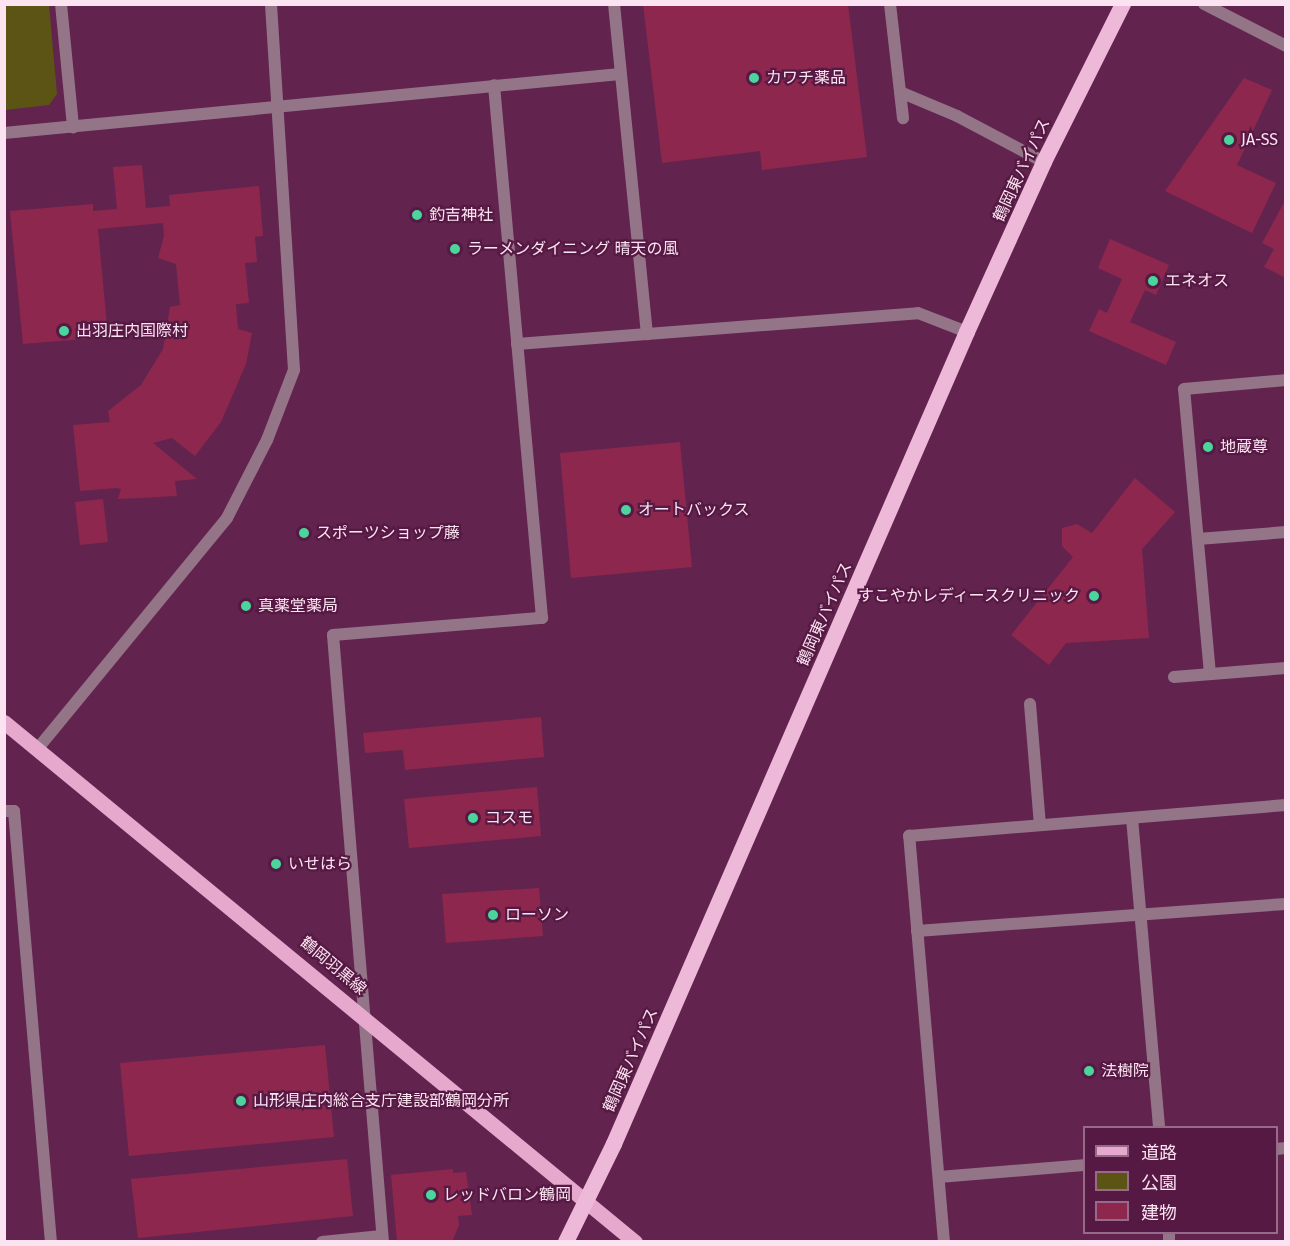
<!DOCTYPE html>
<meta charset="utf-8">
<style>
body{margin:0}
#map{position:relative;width:1290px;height:1246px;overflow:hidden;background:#62244e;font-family:"Fira Sans","Noto Sans JP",sans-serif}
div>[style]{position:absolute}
.green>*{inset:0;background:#5c5414}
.building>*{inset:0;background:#8e274d}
.service>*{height:12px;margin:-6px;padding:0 6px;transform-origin:6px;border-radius:6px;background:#947587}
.minor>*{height:12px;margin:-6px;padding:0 6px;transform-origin:6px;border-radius:6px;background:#947587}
.tertiary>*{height:12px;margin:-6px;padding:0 6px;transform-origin:6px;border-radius:6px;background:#947587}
.primary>*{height:15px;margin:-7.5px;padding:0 7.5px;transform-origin:7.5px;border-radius:7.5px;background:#e7a8ce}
.trunk>*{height:16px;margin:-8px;padding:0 8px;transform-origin:8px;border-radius:8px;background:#eeb8d8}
.dots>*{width:16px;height:16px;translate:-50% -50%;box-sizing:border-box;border:3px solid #561943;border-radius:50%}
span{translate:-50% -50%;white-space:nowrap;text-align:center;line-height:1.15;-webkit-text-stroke:4.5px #561943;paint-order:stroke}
.poi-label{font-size:16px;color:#fbe3f1}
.left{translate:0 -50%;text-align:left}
.right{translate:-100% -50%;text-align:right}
.street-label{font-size:16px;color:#fbe3f1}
.frame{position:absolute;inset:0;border:6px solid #fbe3f1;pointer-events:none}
.legend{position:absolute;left:1083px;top:1126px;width:195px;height:108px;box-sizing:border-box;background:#561943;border:2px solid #986a89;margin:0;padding:8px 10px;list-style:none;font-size:18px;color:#fbe3f1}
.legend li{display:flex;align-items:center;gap:12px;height:30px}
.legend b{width:30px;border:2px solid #986a89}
</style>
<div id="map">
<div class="green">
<i style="clip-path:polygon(5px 4px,49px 5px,57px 94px,49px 105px,5px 110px)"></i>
</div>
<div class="building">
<i style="clip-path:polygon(643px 4px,848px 4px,867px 157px,762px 170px,760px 151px,662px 163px)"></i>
<i style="clip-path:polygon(1244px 78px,1272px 90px,1237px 165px,1276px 183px,1252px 233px,1165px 191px)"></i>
<i style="clip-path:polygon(142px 165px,146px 208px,170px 206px,169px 195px,259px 186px,263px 236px,255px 237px,257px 262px,245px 263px,249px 303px,236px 304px,238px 329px,252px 333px,246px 364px,221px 422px,195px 456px,172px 438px,153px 443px,197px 479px,175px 481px,177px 496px,118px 499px,121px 489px,116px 488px,80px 491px,73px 425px,110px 422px,108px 411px,141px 385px,163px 349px,170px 307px,180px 305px,176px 264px,158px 258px,164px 236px,163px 223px,98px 229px,108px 337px,23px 344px,10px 211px,93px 204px,93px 211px,117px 209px,113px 167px)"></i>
<i style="clip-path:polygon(1286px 199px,1286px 278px,1264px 267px,1274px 249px,1262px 243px)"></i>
<i style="clip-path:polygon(1110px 239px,1169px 265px,1156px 295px,1145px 290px,1130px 322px,1176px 342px,1166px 365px,1089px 331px,1099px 309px,1107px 313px,1122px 279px,1098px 268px)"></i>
<i style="clip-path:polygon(680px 442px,692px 567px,571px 578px,560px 453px)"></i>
<i style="clip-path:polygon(1135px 478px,1175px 512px,1142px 549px,1149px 638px,1066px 643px,1049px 665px,1011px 635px,1073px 557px,1062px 546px,1062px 528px,1077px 524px,1092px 533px)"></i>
<i style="clip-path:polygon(103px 499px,108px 542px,80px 545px,75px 502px)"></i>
<i style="clip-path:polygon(541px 717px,544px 757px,405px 770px,403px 750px,365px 753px,363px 733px)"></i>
<i style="clip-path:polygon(537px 787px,541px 836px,409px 848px,404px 799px)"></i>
<i style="clip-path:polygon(539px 888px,543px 936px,446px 943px,442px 894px)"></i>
<i style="clip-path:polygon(325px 1045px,334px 1137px,129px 1156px,120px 1063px)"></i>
<i style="clip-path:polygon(347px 1159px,353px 1216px,138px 1238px,131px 1179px)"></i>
<i style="clip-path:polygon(453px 1169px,453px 1173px,466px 1172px,472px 1215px,458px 1216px,459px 1225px,452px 1242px,397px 1242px,391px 1175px)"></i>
</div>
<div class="service">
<i style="left:890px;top:4px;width:115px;rotate:83.5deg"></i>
<i style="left:900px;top:92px;width:62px;rotate:22.8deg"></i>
<i style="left:957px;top:116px;width:98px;rotate:27.9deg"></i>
</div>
<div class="minor">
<i style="left:61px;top:4px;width:124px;rotate:84.4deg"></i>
<i style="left:614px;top:4px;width:332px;rotate:84.3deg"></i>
<i style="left:4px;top:133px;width:619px;rotate:-5.47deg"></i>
<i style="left:517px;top:344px;width:402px;rotate:-4.4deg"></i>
<i style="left:918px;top:313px;width:53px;rotate:21.2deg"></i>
<i style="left:1198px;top:539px;width:88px;rotate:-4.5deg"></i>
<i style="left:1210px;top:674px;width:286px;rotate:-95.2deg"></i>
<i style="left:1184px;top:389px;width:102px;rotate:-5deg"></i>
<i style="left:1174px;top:677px;width:112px;rotate:-4.6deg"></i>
<i style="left:1030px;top:704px;width:121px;rotate:85.3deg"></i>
<i style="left:4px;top:811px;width:10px"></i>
<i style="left:14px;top:811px;width:433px;rotate:85.1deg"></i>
<i style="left:1132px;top:818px;width:311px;rotate:85deg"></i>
<i style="left:917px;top:931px;width:370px;rotate:-4.2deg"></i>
<i style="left:1276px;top:1149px;width:10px;rotate:-6deg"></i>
<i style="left:939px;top:1177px;width:145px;rotate:-4.7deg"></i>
<i style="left:1169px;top:1232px;width:10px;rotate:90deg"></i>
<i style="left:322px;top:1242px;width:60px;rotate:-5.7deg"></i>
<i style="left:383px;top:1242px;width:609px;rotate:-94.71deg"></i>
<i style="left:333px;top:635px;width:210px;rotate:-4.7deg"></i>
<i style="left:542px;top:618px;width:535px;rotate:-95.15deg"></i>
<i style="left:944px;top:1242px;width:408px;rotate:-94.9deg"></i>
<i style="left:909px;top:836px;width:378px;rotate:-4.7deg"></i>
</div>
<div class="tertiary">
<i style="left:1204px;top:4px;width:92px;rotate:27.1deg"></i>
<i style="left:39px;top:747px;width:296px;rotate:-50.6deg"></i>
<i style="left:227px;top:518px;width:88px;rotate:-62.9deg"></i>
<i style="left:267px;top:440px;width:75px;rotate:-68.9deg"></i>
<i style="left:294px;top:370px;width:367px;rotate:-93.6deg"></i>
</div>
<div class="primary">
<i style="left:4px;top:722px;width:818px;rotate:39.49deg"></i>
</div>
<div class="trunk">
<i style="left:566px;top:1242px;width:109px;rotate:-63.9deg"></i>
<i style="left:614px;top:1144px;width:885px;rotate:-66.5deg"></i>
<i style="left:967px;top:332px;width:187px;rotate:-65.6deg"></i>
<i style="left:1044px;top:162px;width:177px;rotate:-63.4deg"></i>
</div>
<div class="dots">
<i style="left:754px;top:78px;background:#4bd49c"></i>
<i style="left:1229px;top:140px;background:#4bd49c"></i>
<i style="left:417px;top:215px;background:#4bd49c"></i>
<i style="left:455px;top:249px;background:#4bd49c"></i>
<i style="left:1153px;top:281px;background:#4bd49c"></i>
<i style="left:64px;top:331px;background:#4bd49c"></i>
<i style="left:1208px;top:447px;background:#4bd49c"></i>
<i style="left:626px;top:510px;background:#4bd49c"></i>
<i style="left:304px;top:533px;background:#4bd49c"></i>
<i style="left:1094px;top:596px;background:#4bd49c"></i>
<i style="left:246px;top:606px;background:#4bd49c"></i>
<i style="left:473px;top:818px;background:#4bd49c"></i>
<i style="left:276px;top:864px;background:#4bd49c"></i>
<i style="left:493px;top:915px;background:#4bd49c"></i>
<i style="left:1089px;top:1071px;background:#4bd49c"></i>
<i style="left:241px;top:1101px;background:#4bd49c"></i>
<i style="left:431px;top:1195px;background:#4bd49c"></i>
</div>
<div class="poi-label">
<span class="left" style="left:766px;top:78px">カワチ薬品</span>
<span class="left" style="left:1241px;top:140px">JA-SS</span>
<span class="left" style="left:429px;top:215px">釣吉神社</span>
<span class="left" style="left:467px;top:249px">ラーメンダイニング 晴天の風</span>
<span class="left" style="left:1165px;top:281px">エネオス</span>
<span class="left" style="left:76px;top:331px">出羽庄内国際村</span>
<span class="left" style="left:1220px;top:447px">地蔵尊</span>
<span class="left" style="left:638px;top:510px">オートバックス</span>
<span class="left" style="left:316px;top:533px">スポーツショップ藤</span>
<span class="right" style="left:1080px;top:596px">すこやかレディースクリニック</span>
<span class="left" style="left:258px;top:606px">真薬堂薬局</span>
<span class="left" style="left:485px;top:818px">コスモ</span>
<span class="left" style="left:288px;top:864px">いせはら</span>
<span class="left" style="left:505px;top:915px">ローソン</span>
<span class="left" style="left:1101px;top:1071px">法樹院</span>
<span class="left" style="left:253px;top:1101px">山形県庄内総合支庁建設部鶴岡分所</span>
<span class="left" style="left:443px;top:1195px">レッドバロン鶴岡</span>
</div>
<div class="street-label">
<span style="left:1022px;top:170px;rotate:-65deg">鶴岡東バイパス</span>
<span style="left:825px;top:614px;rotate:-66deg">鶴岡東バイパス</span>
<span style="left:333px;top:966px;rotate:40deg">鶴岡羽黒線</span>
<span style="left:631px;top:1060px;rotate:-66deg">鶴岡東バイパス</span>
</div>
<div class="frame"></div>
<ul class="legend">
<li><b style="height:8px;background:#e7a8ce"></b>道路</li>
<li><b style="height:16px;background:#5c5414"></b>公園</li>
<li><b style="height:16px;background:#8e274d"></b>建物</li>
</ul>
</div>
